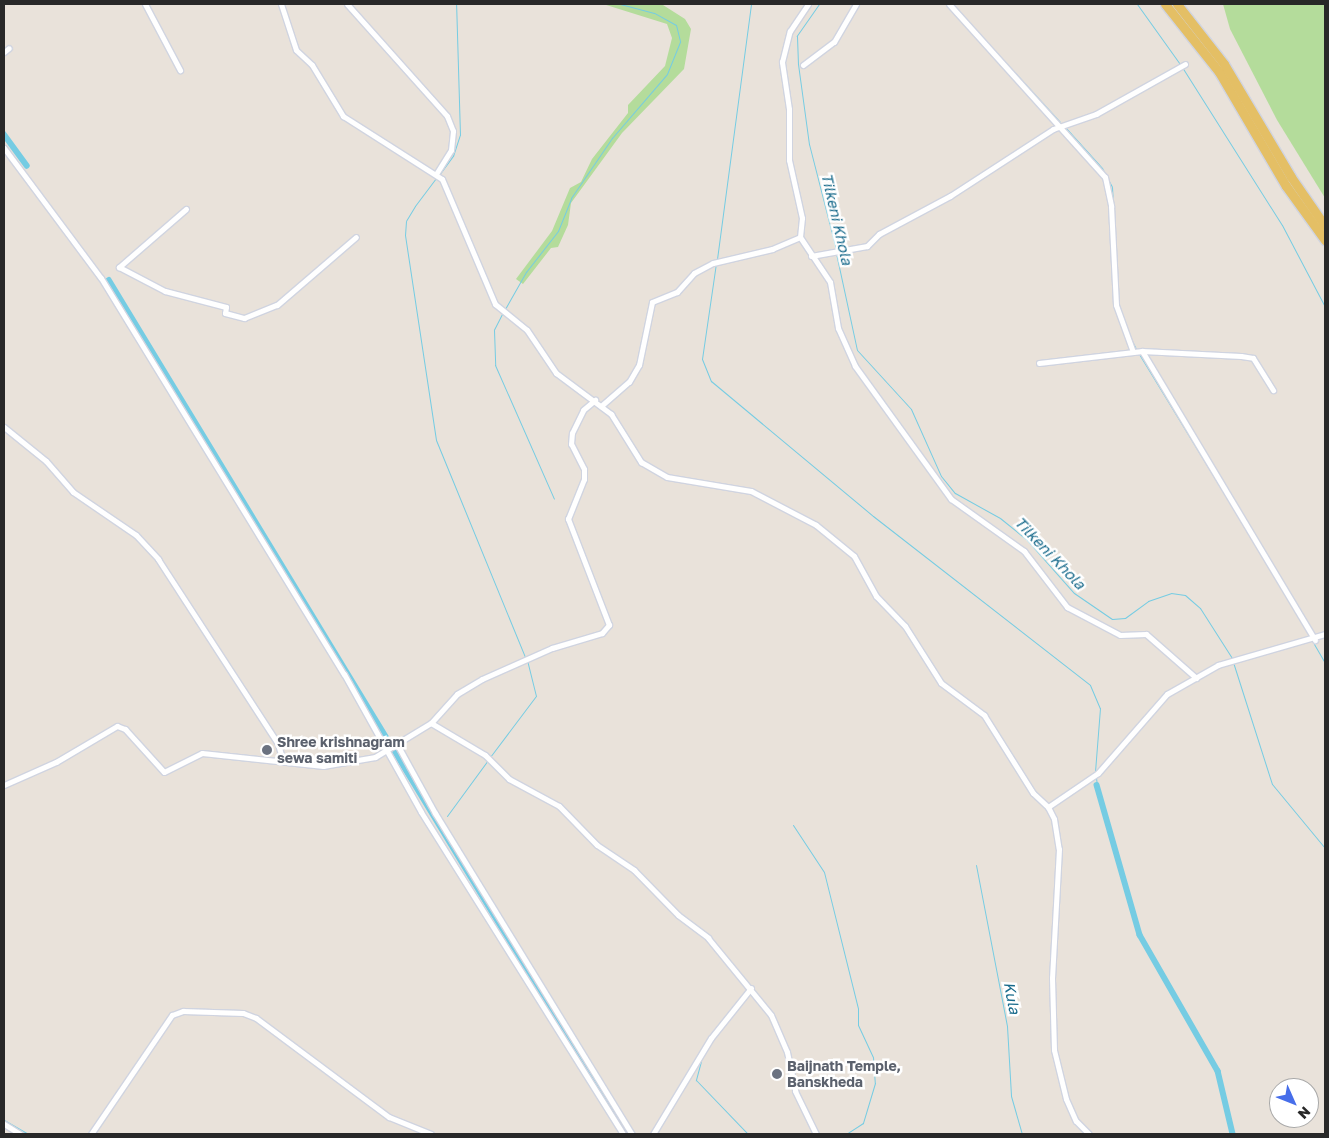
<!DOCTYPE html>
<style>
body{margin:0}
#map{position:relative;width:1329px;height:1138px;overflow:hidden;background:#e9e2da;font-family:"Golos Text",sans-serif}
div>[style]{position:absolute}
.green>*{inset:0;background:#b4dc9b}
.stream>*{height:1px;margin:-0.5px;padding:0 0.5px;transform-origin:0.5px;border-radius:0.5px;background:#75cce3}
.canal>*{height:5.5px;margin:-2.75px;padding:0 2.75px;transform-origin:2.75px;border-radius:2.75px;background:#75cce3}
.roads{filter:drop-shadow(1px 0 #d0d4e0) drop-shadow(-1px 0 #d0d4e0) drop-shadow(0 1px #d0d4e0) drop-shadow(0 -1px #d0d4e0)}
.street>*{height:5px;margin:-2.5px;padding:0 2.5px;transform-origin:2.5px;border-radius:2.5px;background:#fff}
.primary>*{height:9px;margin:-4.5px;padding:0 4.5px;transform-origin:4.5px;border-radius:4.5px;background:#e4bf65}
.dots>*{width:14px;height:14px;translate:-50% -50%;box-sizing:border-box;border:2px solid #fff;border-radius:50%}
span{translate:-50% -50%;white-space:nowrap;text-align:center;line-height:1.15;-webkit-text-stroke:5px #fff;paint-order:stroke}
.worship-label{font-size:14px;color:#5b616d;font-weight:700}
.left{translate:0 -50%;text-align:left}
.water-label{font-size:15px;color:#186a8b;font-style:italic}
.frame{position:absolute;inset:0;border:5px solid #282828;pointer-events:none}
.north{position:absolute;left:1269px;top:1078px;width:50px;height:50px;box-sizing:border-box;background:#fff;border:1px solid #a9a9a9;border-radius:50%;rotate:134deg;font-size:14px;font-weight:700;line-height:20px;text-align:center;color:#282828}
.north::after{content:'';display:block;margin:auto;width:18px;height:22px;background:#476eea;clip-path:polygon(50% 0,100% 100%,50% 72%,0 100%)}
</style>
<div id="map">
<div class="green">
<i style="clip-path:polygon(603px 4px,663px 5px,685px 19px,691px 29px,684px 69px,622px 133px,571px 203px,568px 225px,558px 247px,551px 248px,523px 284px,516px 279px,552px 231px,570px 188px,581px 182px,592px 159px,628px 113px,628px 105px,665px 66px,672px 38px,667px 24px)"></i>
<i style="clip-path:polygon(1223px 4px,1325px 4px,1325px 198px,1277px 120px,1230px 29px)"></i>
</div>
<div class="stream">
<i style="left:819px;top:4px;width:39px;rotate:125deg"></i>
<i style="left:797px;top:36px;width:28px;rotate:88deg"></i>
<i style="left:798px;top:64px;width:81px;rotate:82.2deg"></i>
<i style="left:809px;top:144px;width:108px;rotate:75.6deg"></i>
<i style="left:952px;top:4px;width:160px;rotate:47.5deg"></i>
<i style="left:1137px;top:4px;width:74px;rotate:54.4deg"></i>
<i style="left:1182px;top:67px;width:187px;rotate:57.7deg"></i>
<i style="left:1282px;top:225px;width:93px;rotate:62.3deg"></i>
<i style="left:1066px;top:128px;width:54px;rotate:48deg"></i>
<i style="left:1102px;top:168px;width:21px;rotate:62deg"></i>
<i style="left:1112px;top:187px;width:91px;rotate:86.9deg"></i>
<i style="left:439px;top:175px;width:24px;rotate:-54deg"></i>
<i style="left:453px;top:156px;width:22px;rotate:-72deg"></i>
<i style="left:460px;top:135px;width:131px;rotate:-91.7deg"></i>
<i style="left:436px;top:178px;width:35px;rotate:127deg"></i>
<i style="left:415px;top:206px;width:17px;rotate:121deg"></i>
<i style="left:406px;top:221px;width:14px;rotate:94deg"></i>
<i style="left:405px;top:235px;width:207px;rotate:81.4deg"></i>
<i style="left:436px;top:440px;width:235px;rotate:67.7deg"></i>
<i style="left:836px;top:253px;width:99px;rotate:77.8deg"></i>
<i style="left:857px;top:350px;width:80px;rotate:47.5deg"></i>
<i style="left:911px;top:409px;width:73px;rotate:65.9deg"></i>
<i style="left:941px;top:476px;width:22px;rotate:51deg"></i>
<i style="left:955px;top:493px;width:51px;rotate:29.1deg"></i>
<i style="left:1000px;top:518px;width:33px;rotate:39deg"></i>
<i style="left:1026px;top:539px;width:72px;rotate:48.4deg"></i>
<i style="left:1074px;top:593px;width:46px;rotate:34.4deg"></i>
<i style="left:1112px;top:619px;width:13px;rotate:-4deg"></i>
<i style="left:1125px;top:618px;width:29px;rotate:-36deg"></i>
<i style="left:1148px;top:601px;width:24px;rotate:-19deg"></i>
<i style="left:1171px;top:593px;width:14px;rotate:8deg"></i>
<i style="left:1185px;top:595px;width:20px;rotate:41deg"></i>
<i style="left:1200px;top:608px;width:59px;rotate:57.4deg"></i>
<i style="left:717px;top:259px;width:257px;rotate:-82.4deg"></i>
<i style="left:716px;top:263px;width:97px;rotate:98.3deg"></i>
<i style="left:702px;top:359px;width:24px;rotate:68deg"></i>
<i style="left:711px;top:381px;width:211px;rotate:39.8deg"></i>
<i style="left:873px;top:516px;width:275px;rotate:37.9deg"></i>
<i style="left:1090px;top:685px;width:25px;rotate:67deg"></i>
<i style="left:1100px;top:708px;width:63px;rotate:94.5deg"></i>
<i style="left:505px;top:309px;width:43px;rotate:-60.4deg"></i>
<i style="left:526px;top:272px;width:52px;rotate:-52deg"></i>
<i style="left:558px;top:231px;width:35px;rotate:-68deg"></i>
<i style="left:571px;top:198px;width:73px;rotate:-55.7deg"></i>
<i style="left:612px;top:138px;width:84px;rotate:-49.3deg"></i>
<i style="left:667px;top:74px;width:35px;rotate:-68deg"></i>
<i style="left:680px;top:41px;width:16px;rotate:-104deg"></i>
<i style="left:676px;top:25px;width:25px;rotate:-151deg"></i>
<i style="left:654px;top:13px;width:35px;rotate:-165deg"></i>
<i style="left:503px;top:312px;width:20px;rotate:117deg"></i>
<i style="left:494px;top:330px;width:35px;rotate:88deg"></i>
<i style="left:495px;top:365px;width:146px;rotate:66.2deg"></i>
<i style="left:1132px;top:341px;width:9px;rotate:63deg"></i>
<i style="left:1139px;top:354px;width:279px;rotate:58.6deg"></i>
<i style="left:1299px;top:617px;width:21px;rotate:61deg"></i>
<i style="left:1314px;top:644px;width:22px;rotate:60deg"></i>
<i style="left:1233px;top:662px;width:128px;rotate:72.3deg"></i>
<i style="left:1272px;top:784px;width:83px;rotate:50.4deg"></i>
<i style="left:490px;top:757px;width:76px;rotate:-53deg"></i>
<i style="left:536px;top:696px;width:37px;rotate:-104deg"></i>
<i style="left:1096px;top:778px;width:7px;rotate:82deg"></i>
<i style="left:447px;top:816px;width:69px;rotate:-53.8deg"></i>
<i style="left:793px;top:825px;width:56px;rotate:56.6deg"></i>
<i style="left:824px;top:872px;width:140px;rotate:76deg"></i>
<i style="left:858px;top:1008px;width:17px;rotate:90deg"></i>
<i style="left:858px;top:1025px;width:35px;rotate:65deg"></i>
<i style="left:873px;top:1057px;width:26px;rotate:86deg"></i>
<i style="left:875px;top:1083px;width:42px;rotate:106.7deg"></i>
<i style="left:863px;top:1123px;width:20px;rotate:147deg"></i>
<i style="left:976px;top:865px;width:164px;rotate:79.1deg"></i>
<i style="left:1007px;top:1026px;width:70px;rotate:86.7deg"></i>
<i style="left:1011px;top:1096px;width:40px;rotate:74deg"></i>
<i style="left:701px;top:1061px;width:20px;rotate:105deg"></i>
<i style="left:696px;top:1080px;width:75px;rotate:46.1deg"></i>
<i style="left:4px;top:1120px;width:28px;rotate:30deg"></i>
</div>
<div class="canal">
<i style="left:4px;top:134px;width:39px;rotate:54deg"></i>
<i style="left:109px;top:280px;width:999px;rotate:58.76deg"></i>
<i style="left:1097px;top:785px;width:156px;rotate:74deg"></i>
<i style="left:1140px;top:935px;width:157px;rotate:60.2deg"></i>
<i style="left:1218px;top:1071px;width:65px;rotate:76.6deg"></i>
</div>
<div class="roads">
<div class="street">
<i style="left:145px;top:4px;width:75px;rotate:62.1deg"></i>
<i style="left:281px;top:4px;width:48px;rotate:71.9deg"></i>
<i style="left:296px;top:50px;width:22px;rotate:43deg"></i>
<i style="left:312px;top:65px;width:60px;rotate:58.7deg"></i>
<i style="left:343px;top:116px;width:117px;rotate:32.5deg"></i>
<i style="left:442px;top:179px;width:136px;rotate:67deg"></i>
<i style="left:495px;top:304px;width:41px;rotate:39.1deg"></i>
<i style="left:527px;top:330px;width:52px;rotate:56deg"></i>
<i style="left:556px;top:373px;width:69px;rotate:36.7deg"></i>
<i style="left:611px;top:414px;width:57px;rotate:58deg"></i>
<i style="left:641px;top:462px;width:30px;rotate:30deg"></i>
<i style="left:667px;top:477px;width:85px;rotate:9.5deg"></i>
<i style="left:751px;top:491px;width:73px;rotate:27.6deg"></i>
<i style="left:816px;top:525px;width:49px;rotate:39.2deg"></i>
<i style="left:854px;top:556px;width:46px;rotate:61.2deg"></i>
<i style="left:876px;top:596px;width:42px;rotate:46deg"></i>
<i style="left:905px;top:626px;width:67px;rotate:57.7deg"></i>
<i style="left:941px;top:683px;width:54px;rotate:36.7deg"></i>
<i style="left:984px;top:715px;width:92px;rotate:57.9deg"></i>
<i style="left:1033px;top:793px;width:21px;rotate:43deg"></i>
<i style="left:1048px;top:807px;width:13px;rotate:63deg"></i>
<i style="left:1054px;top:819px;width:30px;rotate:81deg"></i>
<i style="left:1059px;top:849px;width:129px;rotate:93.1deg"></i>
<i style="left:1052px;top:978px;width:72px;rotate:88.4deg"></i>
<i style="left:1054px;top:1050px;width:50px;rotate:76.2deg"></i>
<i style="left:1066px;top:1099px;width:24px;rotate:66deg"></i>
<i style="left:1076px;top:1121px;width:18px;rotate:45deg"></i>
<i style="left:347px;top:4px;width:150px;rotate:48.2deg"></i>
<i style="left:447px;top:116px;width:16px;rotate:68deg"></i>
<i style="left:453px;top:131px;width:19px;rotate:96deg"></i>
<i style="left:451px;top:150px;width:28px;rotate:122deg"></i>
<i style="left:949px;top:4px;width:233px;rotate:48deg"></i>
<i style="left:1105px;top:177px;width:30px;rotate:78deg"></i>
<i style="left:1111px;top:206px;width:99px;rotate:87.1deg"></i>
<i style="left:1116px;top:305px;width:50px;rotate:70.1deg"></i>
<i style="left:4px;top:52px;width:6px;rotate:-39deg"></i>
<i style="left:803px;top:65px;width:39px;rotate:-37deg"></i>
<i style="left:834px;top:42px;width:44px;rotate:-59.9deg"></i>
<i style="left:4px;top:148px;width:162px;rotate:53.3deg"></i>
<i style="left:101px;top:278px;width:465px;rotate:58.5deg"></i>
<i style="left:344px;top:674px;width:158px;rotate:60.8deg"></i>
<i style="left:421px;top:812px;width:380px;rotate:57.9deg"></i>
<i style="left:186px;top:209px;width:89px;rotate:139.1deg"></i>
<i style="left:119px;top:267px;width:52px;rotate:27.6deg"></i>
<i style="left:165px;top:291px;width:63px;rotate:14.7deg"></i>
<i style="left:226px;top:307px;width:6px;rotate:99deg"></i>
<i style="left:225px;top:313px;width:20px;rotate:15deg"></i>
<i style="left:244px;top:318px;width:35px;rotate:-22deg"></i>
<i style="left:277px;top:305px;width:104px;rotate:-40.7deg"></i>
<i style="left:800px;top:237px;width:19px;rotate:-84deg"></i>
<i style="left:802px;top:218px;width:59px;rotate:-102.6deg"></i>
<i style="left:789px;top:160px;width:51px;rotate:-90deg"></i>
<i style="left:789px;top:109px;width:48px;rotate:-98.5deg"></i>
<i style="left:782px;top:62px;width:32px;rotate:-76deg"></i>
<i style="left:790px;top:31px;width:32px;rotate:-56deg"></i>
<i style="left:811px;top:256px;width:57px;rotate:-10.1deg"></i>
<i style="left:867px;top:246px;width:17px;rotate:-45deg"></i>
<i style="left:879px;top:234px;width:81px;rotate:-28.2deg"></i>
<i style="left:950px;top:196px;width:123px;rotate:-33deg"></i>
<i style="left:1053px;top:129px;width:46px;rotate:-19.2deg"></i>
<i style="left:1096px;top:114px;width:102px;rotate:-29.3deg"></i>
<i style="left:1142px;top:351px;width:337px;rotate:59.1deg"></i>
<i style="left:1039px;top:363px;width:104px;rotate:-6.6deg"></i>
<i style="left:1142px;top:351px;width:99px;rotate:2.9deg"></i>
<i style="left:1241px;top:356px;width:12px;rotate:9deg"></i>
<i style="left:1253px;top:358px;width:38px;rotate:58deg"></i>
<i style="left:601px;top:406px;width:37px;rotate:-41deg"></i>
<i style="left:629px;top:382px;width:20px;rotate:-60deg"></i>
<i style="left:639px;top:365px;width:64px;rotate:-78.3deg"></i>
<i style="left:652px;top:302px;width:27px;rotate:-22deg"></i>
<i style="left:677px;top:292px;width:25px;rotate:-48deg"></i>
<i style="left:694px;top:273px;width:21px;rotate:-28deg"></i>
<i style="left:713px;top:263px;width:61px;rotate:-13.3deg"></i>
<i style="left:772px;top:249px;width:30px;rotate:-23deg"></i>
<i style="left:800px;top:237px;width:54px;rotate:56.3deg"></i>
<i style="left:830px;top:282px;width:47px;rotate:80.1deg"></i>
<i style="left:838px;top:328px;width:42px;rotate:65.9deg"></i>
<i style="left:855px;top:366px;width:164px;rotate:54.2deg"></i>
<i style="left:951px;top:499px;width:90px;rotate:35.5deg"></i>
<i style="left:1024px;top:551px;width:71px;rotate:52.5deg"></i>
<i style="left:1067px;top:607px;width:60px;rotate:27.8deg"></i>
<i style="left:1120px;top:635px;width:26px;rotate:-2deg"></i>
<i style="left:1146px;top:634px;width:67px;rotate:41.3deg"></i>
<i style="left:4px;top:427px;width:54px;rotate:39deg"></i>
<i style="left:46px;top:461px;width:41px;rotate:48.9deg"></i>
<i style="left:73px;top:492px;width:76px;rotate:34.3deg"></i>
<i style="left:136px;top:535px;width:33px;rotate:47deg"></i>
<i style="left:158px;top:559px;width:221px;rotate:57deg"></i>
<i style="left:278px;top:744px;width:18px;rotate:74deg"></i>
<i style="left:431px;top:723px;width:63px;rotate:30.7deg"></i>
<i style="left:485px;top:755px;width:34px;rotate:45deg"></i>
<i style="left:509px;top:779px;width:57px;rotate:28.4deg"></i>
<i style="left:559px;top:806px;width:54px;rotate:45.7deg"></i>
<i style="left:597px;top:845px;width:45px;rotate:34deg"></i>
<i style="left:634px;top:870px;width:63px;rotate:45.6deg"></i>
<i style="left:678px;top:915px;width:38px;rotate:37deg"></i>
<i style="left:708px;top:938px;width:99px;rotate:50.7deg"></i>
<i style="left:771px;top:1015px;width:40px;rotate:66.6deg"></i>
<i style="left:787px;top:1052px;width:40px;rotate:78deg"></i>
<i style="left:795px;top:1091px;width:48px;rotate:64deg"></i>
<i style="left:398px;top:746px;width:77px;rotate:61.1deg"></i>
<i style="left:435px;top:813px;width:377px;rotate:58.5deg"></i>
<i style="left:4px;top:785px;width:57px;rotate:-23.9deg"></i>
<i style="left:56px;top:762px;width:71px;rotate:-30.5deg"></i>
<i style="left:117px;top:726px;width:9px;rotate:21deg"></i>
<i style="left:125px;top:729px;width:58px;rotate:47.8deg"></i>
<i style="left:164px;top:772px;width:42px;rotate:-26.6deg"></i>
<i style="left:202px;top:753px;width:122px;rotate:6.1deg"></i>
<i style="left:323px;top:766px;width:53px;rotate:-9.8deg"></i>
<i style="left:375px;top:757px;width:66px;rotate:-31.3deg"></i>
<i style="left:431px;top:723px;width:39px;rotate:-48deg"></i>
<i style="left:457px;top:694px;width:29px;rotate:-31deg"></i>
<i style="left:482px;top:679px;width:77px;rotate:-23.9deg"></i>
<i style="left:552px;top:648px;width:52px;rotate:-16.7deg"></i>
<i style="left:602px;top:633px;width:11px;rotate:-49deg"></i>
<i style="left:609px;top:625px;width:114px;rotate:-111.1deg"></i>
<i style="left:568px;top:519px;width:43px;rotate:-68.2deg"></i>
<i style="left:584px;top:479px;width:10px;rotate:-90deg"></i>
<i style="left:584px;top:469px;width:28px;rotate:-117deg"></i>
<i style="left:571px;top:444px;width:11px;rotate:-85deg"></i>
<i style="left:572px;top:433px;width:25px;rotate:-64deg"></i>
<i style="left:583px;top:410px;width:16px;rotate:-40deg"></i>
<i style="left:1048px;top:807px;width:60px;rotate:-34.2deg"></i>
<i style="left:1098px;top:773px;width:105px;rotate:-48.9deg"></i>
<i style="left:1167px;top:694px;width:59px;rotate:-29.6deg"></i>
<i style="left:1218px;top:665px;width:111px;rotate:-16.2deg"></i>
<i style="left:4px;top:1124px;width:19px;rotate:32deg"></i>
<i style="left:91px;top:1134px;width:144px;rotate:-55.8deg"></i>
<i style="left:172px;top:1015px;width:12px;rotate:-20deg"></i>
<i style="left:183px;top:1011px;width:60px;rotate:1.9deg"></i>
<i style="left:243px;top:1013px;width:14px;rotate:21deg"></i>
<i style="left:256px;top:1018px;width:166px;rotate:36.7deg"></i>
<i style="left:389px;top:1117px;width:45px;rotate:22deg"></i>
<i style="left:653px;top:1134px;width:112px;rotate:-58.9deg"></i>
<i style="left:711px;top:1038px;width:64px;rotate:-51.3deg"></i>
</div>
<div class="primary">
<i style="left:1165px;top:4px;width:87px;rotate:51.5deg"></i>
<i style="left:1219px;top:72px;width:132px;rotate:59.6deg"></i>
<i style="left:1286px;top:186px;width:67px;rotate:54.2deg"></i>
<i style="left:1177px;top:4px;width:76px;rotate:51.9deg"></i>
<i style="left:1224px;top:64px;width:131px;rotate:59.3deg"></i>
<i style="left:1291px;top:177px;width:60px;rotate:55.2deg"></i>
</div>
</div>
<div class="dots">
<i style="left:267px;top:750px;background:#6b7280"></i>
<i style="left:777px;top:1074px;background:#6b7280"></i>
</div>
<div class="worship-label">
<span class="left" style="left:277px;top:750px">Shree krishnagram<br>sewa samiti</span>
<span class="left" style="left:787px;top:1074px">Baijnath Temple,<br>Banskheda</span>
</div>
<div class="water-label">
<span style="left:837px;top:219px;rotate:77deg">Tilkeni Khola</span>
<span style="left:1050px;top:553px;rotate:46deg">Tilkeni Khola</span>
<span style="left:1012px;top:998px;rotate:79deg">Kula</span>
</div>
<div class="frame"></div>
<div class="north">N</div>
</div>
